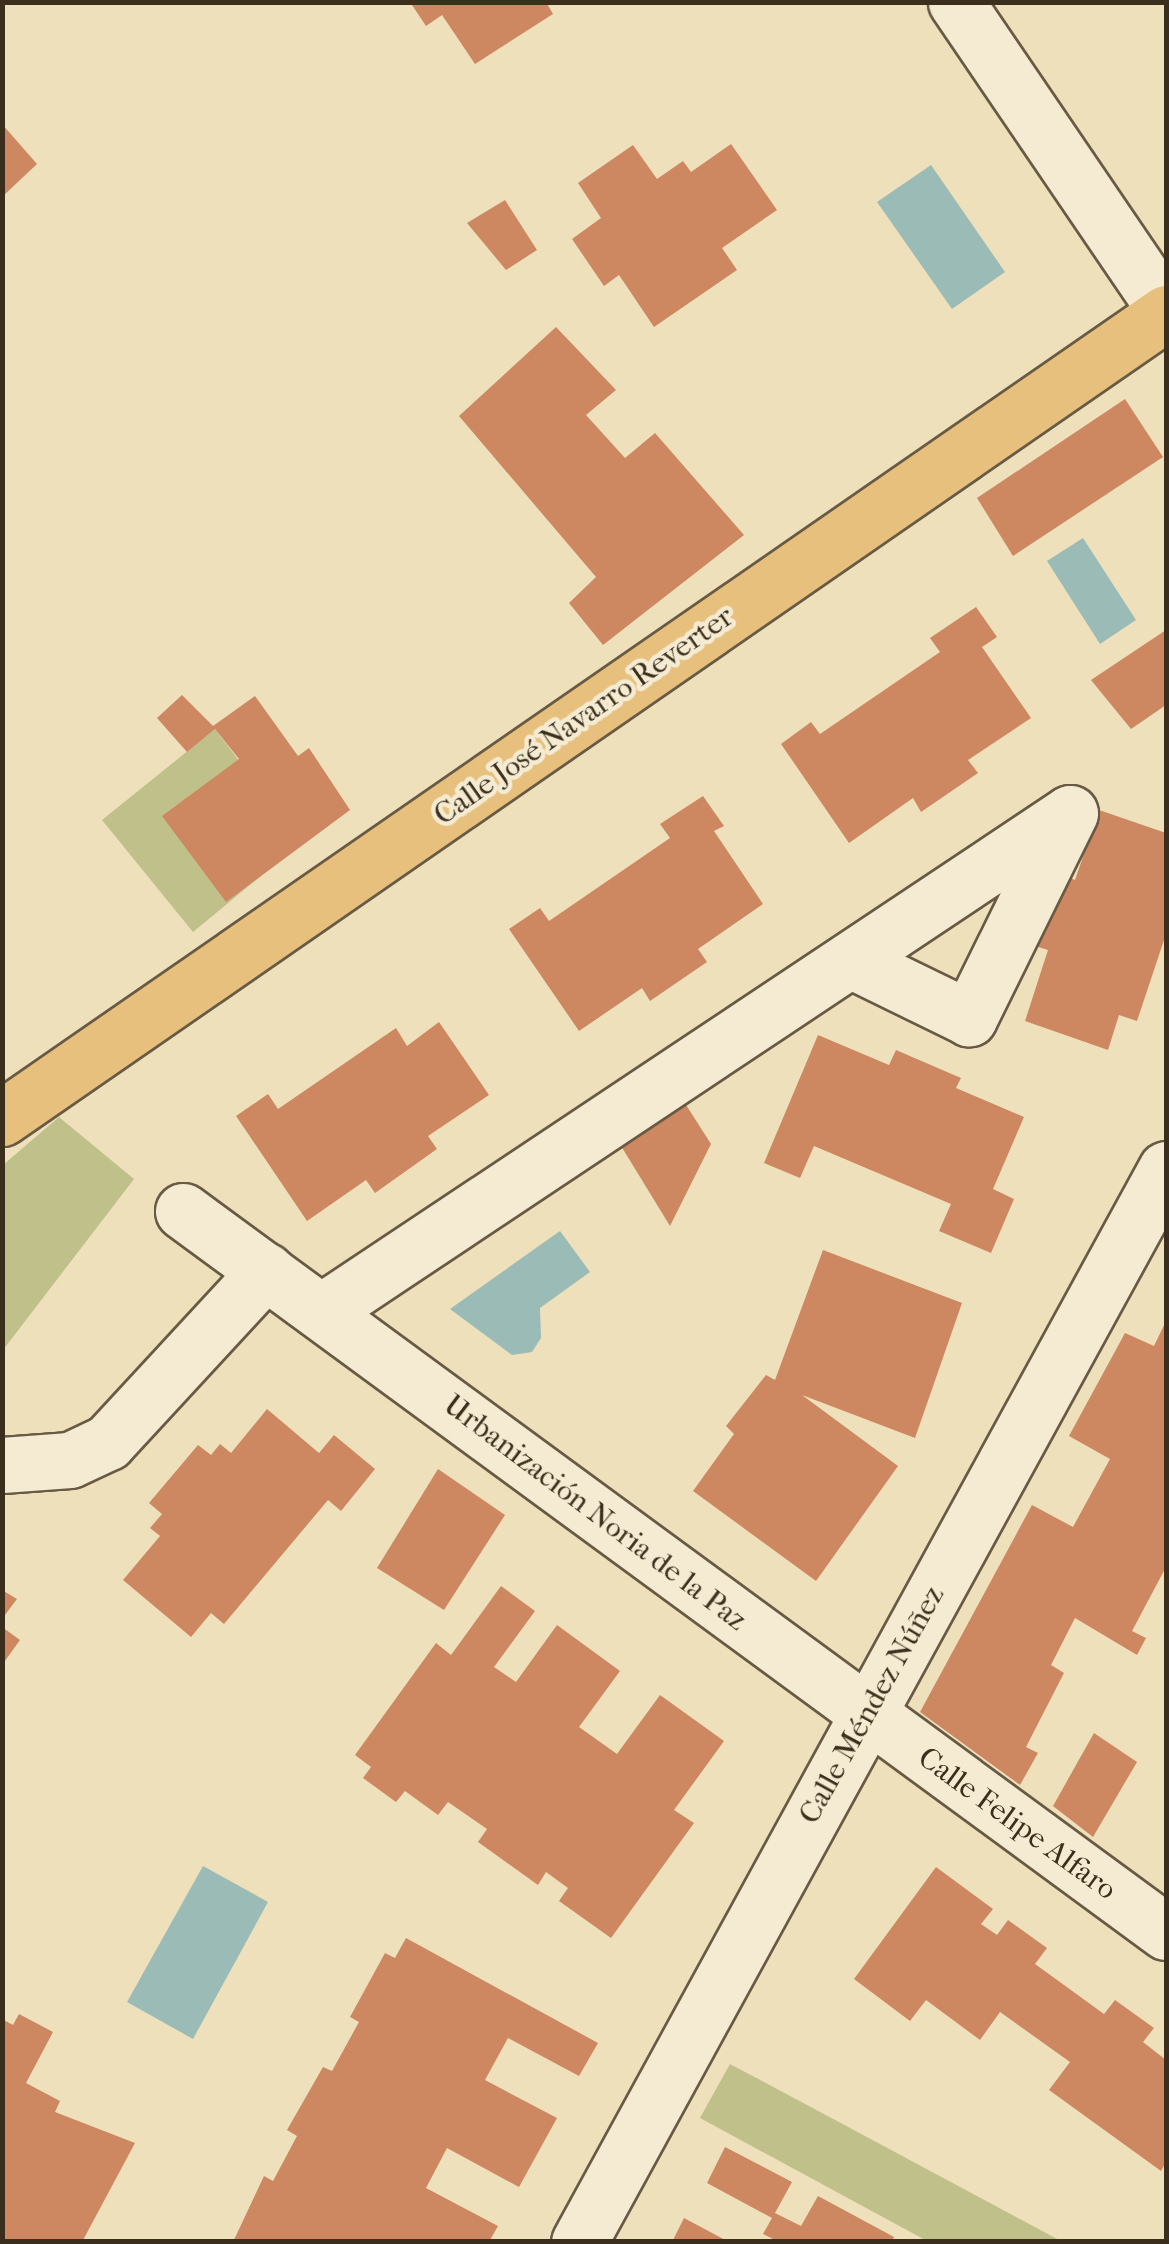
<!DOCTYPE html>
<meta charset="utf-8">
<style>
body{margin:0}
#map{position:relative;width:1169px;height:2244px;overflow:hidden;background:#eee0ba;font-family:"IM FELL French Canon",serif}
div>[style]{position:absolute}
.green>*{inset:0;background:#c0c08b}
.water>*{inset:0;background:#9bbbb7}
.building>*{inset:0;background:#cd8861}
.roads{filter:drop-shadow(2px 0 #685a44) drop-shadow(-2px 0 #685a44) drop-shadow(0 2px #685a44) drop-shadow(0 -2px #685a44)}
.minor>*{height:55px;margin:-27.5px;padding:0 27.5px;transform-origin:27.5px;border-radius:27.5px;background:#f4ebd2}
.major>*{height:55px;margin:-27.5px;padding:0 27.5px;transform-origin:27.5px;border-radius:27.5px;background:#e7c07d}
span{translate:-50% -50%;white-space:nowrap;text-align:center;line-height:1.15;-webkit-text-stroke:9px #f4ebd2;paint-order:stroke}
.street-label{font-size:30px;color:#3c2e1d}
.frame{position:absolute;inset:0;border:5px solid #3c2e1d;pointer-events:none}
</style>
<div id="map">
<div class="green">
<i style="clip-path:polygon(215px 729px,301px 843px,193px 932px,102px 820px)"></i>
<i style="clip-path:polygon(59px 1117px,134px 1179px,3px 1350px,3px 1165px)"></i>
<i style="clip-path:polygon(730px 2064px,837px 2121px,1061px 2241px,927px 2241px,700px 2118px)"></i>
</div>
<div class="water">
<i style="clip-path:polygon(931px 165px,1005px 272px,952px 309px,877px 202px)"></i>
<i style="clip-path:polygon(1083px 538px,1136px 620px,1100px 644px,1047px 561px)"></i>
<i style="clip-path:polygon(560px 1231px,590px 1272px,540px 1308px,541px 1338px,532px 1352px,512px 1355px,450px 1309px)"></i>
<i style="clip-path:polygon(203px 1866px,268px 1902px,193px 2039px,127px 2002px)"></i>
</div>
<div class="building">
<i style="clip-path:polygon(410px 2px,546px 2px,553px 14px,475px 64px,442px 15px,426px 26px)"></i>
<i style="clip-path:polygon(2px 124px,37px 164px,2px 197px)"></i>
<i style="clip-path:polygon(731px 144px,777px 210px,722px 248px,737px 270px,654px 327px,619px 275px,604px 286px,572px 239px,601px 218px,578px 183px,633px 145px,657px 179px,683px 161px,691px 172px)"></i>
<i style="clip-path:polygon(505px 200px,537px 250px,506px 270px,467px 223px)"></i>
<i style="clip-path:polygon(556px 327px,616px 390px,586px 415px,625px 458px,655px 433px,744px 535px,603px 645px,569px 603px,596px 577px,459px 416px)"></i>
<i style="clip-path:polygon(1125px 399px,1163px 457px,1013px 556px,977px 498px)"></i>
<i style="clip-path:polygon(976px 607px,997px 637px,982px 647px,1031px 718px,968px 760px,978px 773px,921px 812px,913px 798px,849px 843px,781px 744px,811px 722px,820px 734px,940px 652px,930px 638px)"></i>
<i style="clip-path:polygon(1166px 630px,1166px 705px,1131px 729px,1091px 680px)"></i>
<i style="clip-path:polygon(182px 695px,213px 726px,255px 696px,298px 756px,309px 748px,350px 810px,226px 902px,162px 816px,239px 759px,215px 729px,187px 752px,157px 718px)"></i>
<i style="clip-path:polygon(703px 796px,724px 826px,714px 831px,763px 904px,698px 949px,707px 962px,650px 1001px,642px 988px,579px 1031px,509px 929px,540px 908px,549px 921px,670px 838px,660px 824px)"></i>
<i style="clip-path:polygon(1099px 810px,1166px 833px,1166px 934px,1137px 1021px,1119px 1015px,1108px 1050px,1025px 1021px,1048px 950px,1032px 945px,1056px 872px,1075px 880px)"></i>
<i style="clip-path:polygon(439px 1022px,489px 1095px,428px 1136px,437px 1149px,375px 1193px,366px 1180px,307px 1221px,236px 1116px,268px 1094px,278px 1109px,396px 1028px,407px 1046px)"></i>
<i style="clip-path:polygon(818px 1035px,889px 1065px,896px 1050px,961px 1078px,956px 1088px,1024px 1117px,993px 1189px,1014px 1199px,991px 1253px,939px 1231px,951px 1204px,814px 1146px,800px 1178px,764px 1163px)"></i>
<i style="clip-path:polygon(681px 1097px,711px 1144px,670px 1226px,618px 1141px)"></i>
<i style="clip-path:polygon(823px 1250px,962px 1303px,915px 1438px,802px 1395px,898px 1466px,816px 1581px,693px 1491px,734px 1434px,726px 1426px,766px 1375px,775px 1380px)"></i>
<i style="clip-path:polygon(1166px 1321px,1166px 1567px,1132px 1631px,1146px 1638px,1137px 1655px,1075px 1618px,1051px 1665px,1064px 1673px,1026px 1747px,1038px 1753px,1020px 1785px,920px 1712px,1032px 1505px,1073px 1527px,1110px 1459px,1069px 1436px,1125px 1333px,1154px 1346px)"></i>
<i style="clip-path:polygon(267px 1409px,319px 1453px,334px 1435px,375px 1469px,341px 1511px,328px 1500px,224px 1624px,211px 1613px,191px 1637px,123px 1580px,160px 1536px,150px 1528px,162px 1514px,149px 1503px,198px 1445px,211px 1455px,220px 1444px,231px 1453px)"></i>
<i style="clip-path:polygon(438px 1469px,505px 1515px,444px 1610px,377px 1568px)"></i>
<i style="clip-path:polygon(501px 1586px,535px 1611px,494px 1667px,516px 1682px,557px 1625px,620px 1671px,579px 1727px,617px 1754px,660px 1695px,724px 1741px,674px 1810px,694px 1823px,611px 1938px,559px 1901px,568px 1888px,546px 1872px,538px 1885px,478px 1842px,487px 1829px,448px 1802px,438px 1815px,405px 1791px,396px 1802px,363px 1778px,371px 1767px,355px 1755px,436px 1643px,451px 1655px)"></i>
<i style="clip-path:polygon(2px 1590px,17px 1599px,2px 1619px)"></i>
<i style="clip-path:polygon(2px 1627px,20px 1640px,2px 1665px)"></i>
<i style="clip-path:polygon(1094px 1733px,1137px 1762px,1093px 1837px,1053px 1806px)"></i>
<i style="clip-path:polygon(936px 1867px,993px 1909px,981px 1924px,997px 1935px,1008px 1920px,1047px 1948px,1035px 1964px,1104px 2014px,1115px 2000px,1154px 2028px,1143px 2042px,1166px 2060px,1166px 2162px,1161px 2171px,1049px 2090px,1070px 2062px,1000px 2012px,980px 2040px,926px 2000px,910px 2021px,854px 1979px)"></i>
<i style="clip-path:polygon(406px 1938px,598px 2043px,579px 2076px,508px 2038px,485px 2080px,557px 2118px,519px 2187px,447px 2148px,426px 2188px,498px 2226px,489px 2242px,233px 2242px,264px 2176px,273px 2181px,297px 2136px,287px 2130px,323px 2067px,332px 2071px,359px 2022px,350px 2017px,385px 1953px,395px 1958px)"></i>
<i style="clip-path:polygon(19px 2014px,53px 2032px,26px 2083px,60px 2101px,55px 2112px,135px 2143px,82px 2242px,2px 2242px,2px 2019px,13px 2025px)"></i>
<i style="clip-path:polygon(725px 2147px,792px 2182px,775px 2213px,801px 2226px,818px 2196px,894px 2237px,892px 2242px,779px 2242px,763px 2234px,772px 2218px,707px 2183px)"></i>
<i style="clip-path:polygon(684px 2218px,729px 2242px,672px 2242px)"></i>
</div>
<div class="roads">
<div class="minor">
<i style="left:956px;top:2px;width:374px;rotate:55.8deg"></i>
<i style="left:183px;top:1211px;width:1219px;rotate:36.26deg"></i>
<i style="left:324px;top:1310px;width:896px;rotate:-33.67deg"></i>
<i style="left:1070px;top:813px;width:229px;rotate:116.2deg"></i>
<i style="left:969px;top:1018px;width:132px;rotate:-154deg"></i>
<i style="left:2px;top:1465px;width:68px;rotate:-4.2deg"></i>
<i style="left:70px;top:1460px;width:42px;rotate:-25.3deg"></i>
<i style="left:108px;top:1442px;width:233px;rotate:-47.3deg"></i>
<i style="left:579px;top:2242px;width:1223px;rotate:-61.32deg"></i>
</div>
<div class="major">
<i style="left:2px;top:1118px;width:1415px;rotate:-34.67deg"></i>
</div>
</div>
<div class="street-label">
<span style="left:584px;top:716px;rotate:-35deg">Calle José Navarro Reverter</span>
<span style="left:595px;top:1513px;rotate:37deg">Urbanización Noria de la Paz</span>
<span style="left:872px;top:1705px;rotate:-61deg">Calle Méndez Núñez</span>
<span style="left:1017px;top:1824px;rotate:36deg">Calle Felipe Alfaro</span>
</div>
<div class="frame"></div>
</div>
